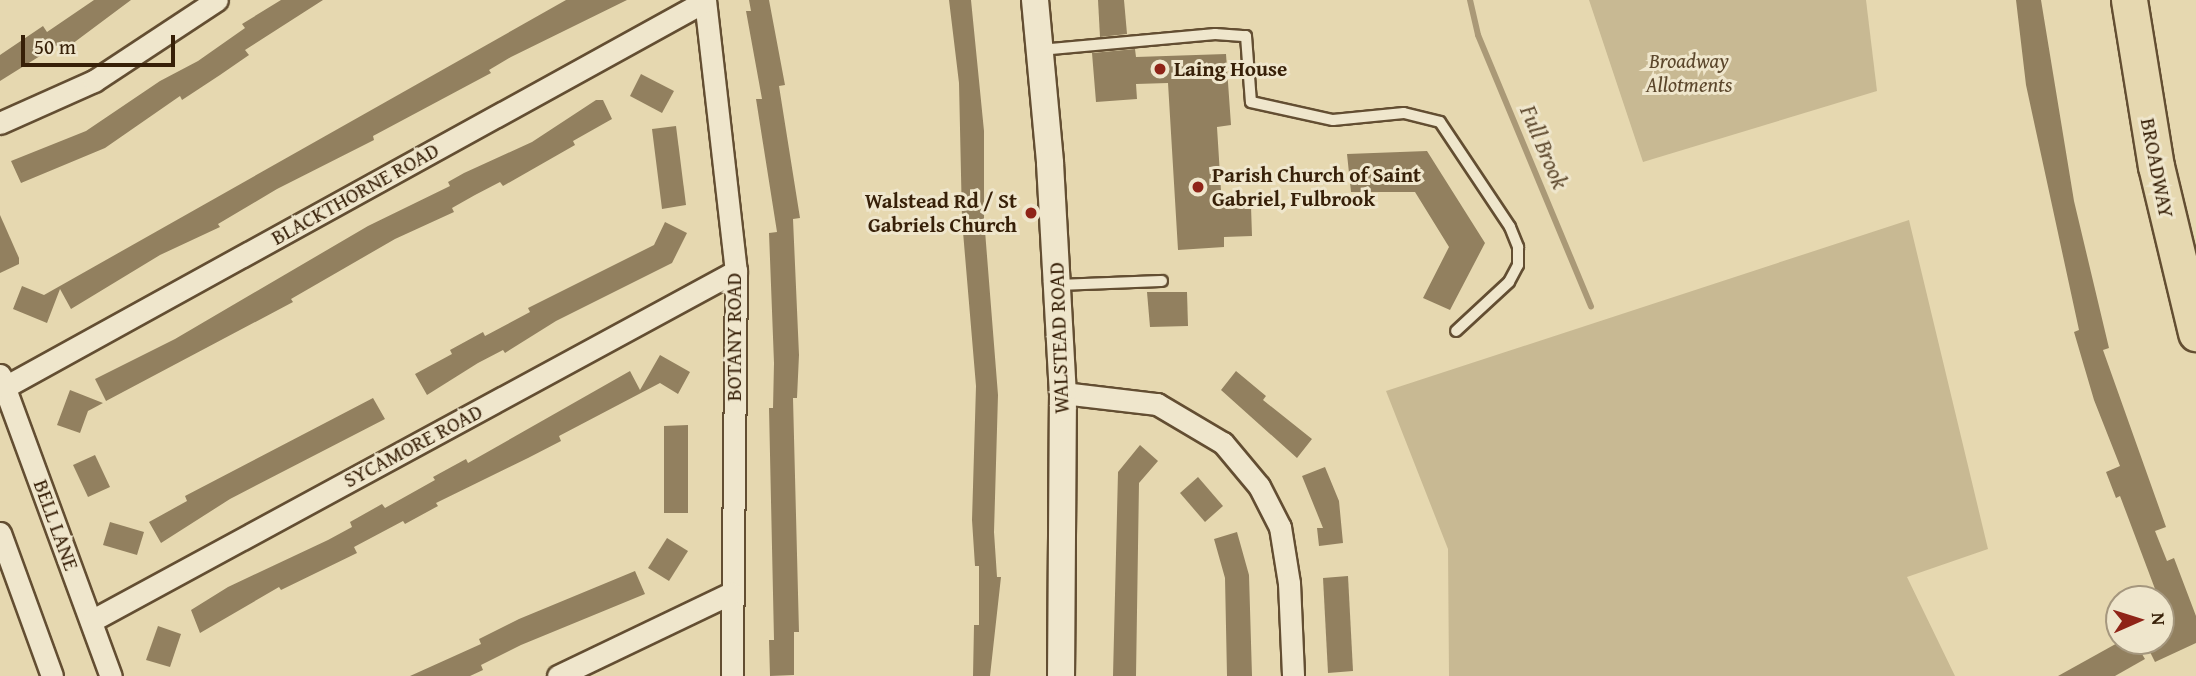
<!DOCTYPE html>
<style>
body{margin:0}
#map{position:relative;width:2196px;height:676px;overflow:hidden;background:#e6d8b0;font-family:"Gentium Book Plus",serif}
div>[style]{position:absolute}
.green>*{inset:0;background:#c8b993}
.stream>*{height:6px;margin:-3px;padding:0 3px;transform-origin:3px;border-radius:3px;background:#a97}
.building>*{inset:0;background:#92805f}
.roads{filter:drop-shadow(2px 0 #634e32) drop-shadow(-2px 0 #634e32) drop-shadow(0 2px #634e32) drop-shadow(0 -2px #634e32)}
.service>*{height:10px;margin:-5px;padding:0 5px;transform-origin:5px;border-radius:5px;background:#efe6cc}
.minor>*{height:21px;margin:-10.5px;padding:0 10.5px;transform-origin:10.5px;border-radius:10.5px;background:#efe6cc}
.tertiary>*{height:26px;margin:-13px;padding:0 13px;transform-origin:13px;border-radius:13px;background:#efe6cc}
.trunk>*{height:35px;margin:-17.5px;padding:0 17.5px;transform-origin:17.5px;border-radius:17.5px;background:#e6d8b0}
.dots>*{width:19px;height:19px;translate:-50% -50%;box-sizing:border-box;border:4px solid #efe6cc;border-radius:50%}
span{translate:-50% -50%;white-space:nowrap;text-align:center;line-height:1.15;-webkit-text-stroke:6px #efe6cc;paint-order:stroke}
.park-label{font-size:21px;color:#5b462b;font-style:italic}
.poi-label{font-size:21px;color:#372008;font-weight:700}
.left{translate:0 -50%;text-align:left}
.right{translate:-100% -50%;text-align:right}
.street-label{font-size:21px;color:#372008}
.water-label{font-size:23px;color:#5f4a2f;font-style:italic}
.north{position:absolute;left:2105px;top:585px;width:70px;height:70px;box-sizing:border-box;background:#efe6cc;border:2px solid #a5977e;border-radius:50%;rotate:87deg;font-size:19px;font-weight:700;line-height:28px;text-align:center;color:#372008}
.north::after{content:'';display:block;margin:auto;width:24px;height:32px;background:#8f2418;clip-path:polygon(50% 0,100% 100%,50% 72%,0 100%)}
.scale{position:absolute;left:21px;top:35px;width:154px;height:32px;box-sizing:border-box;border:4px solid #372008;border-top:0;padding-left:9px;font-size:21px;line-height:24px;white-space:nowrap;color:#372008;-webkit-text-stroke:5px #efe6cc;paint-order:stroke}
</style>
<div id="map">
<div class="green">
<i style="clip-path:polygon(1589px 0,1866px 0,1877px 91px,1643px 162px)"></i>
<i style="clip-path:polygon(1909px 220px,1988px 549px,1907px 577px,1955px 676px,1449px 676px,1448px 549px,1386px 391px)"></i>
</div>
<div class="stream">
<i style="left:1470px;top:0;width:36px;rotate:77deg"></i>
<i style="left:1478px;top:35px;width:294px;rotate:67.4deg"></i>
</div>
<div class="building">
<i style="clip-path:polygon(94px 0,131px 0,68px 47px,64px 41px,0 81px,0 55px,43px 26px,47px 32px)"></i>
<i style="clip-path:polygon(281px 0,323px 0,245px 50px,249px 55px,220px 75px,182px 100px,180px 96px,105px 148px,21px 183px,11px 161px,86px 131px,160px 81px,198px 61px,245px 28px,242px 24px)"></i>
<i style="clip-path:polygon(566px 0,627px 0,511px 57px,489px 70px,491px 73px,373px 136px,374px 140px,277px 189px,218px 224px,220px 227px,160px 255px,71px 309px,60px 289px,47px 323px,13px 309px,22px 286px,44px 295px)"></i>
<i style="clip-path:polygon(749px 0,769px 0,785px 85px,779px 86px,800px 218px,793px 219px,799px 355px,797px 398px,793px 398px,799px 632px,794px 632px,794px 675px,770px 676px,769px 640px,774px 640px,769px 408px,773px 408px,774px 363px,769px 233px,777px 232px,756px 99px,762px 99px,746px 11px,751px 11px)"></i>
<i style="clip-path:polygon(949px 0,971px 0,984px 131px,984px 218px,998px 395px,994px 532px,997px 577px,1001px 577px,990px 676px,973px 676px,974px 625px,979px 625px,979px 566px,975px 566px,972px 520px,976px 386px,962px 220px,959px 83px)"></i>
<i style="clip-path:polygon(1098px 0,1124px 0,1127px 34px,1100px 37px)"></i>
<i style="clip-path:polygon(2016px 0,2041px 0,2074px 201px,2109px 348px,2103px 350px,2166px 527px,2155px 531px,2167px 561px,2174px 558px,2196px 616px,2196px 643px,2155px 662px,2147px 646px,2172px 634px,2120px 496px,2116px 498px,2106px 472px,2120px 466px,2094px 400px,2074px 332px,2079px 330px,2026px 85px)"></i>
<i style="clip-path:polygon(1135px 49px,1136px 57px,1226px 54px,1231px 125px,1217px 127px,1222px 207px,1251px 206px,1252px 236px,1224px 237px,1224px 247px,1178px 250px,1168px 83px,1136px 84px,1137px 99px,1096px 102px,1092px 53px)"></i>
<i style="clip-path:polygon(641px 74px,674px 91px,662px 113px,630px 96px)"></i>
<i style="clip-path:polygon(596px 100px,603px 100px,612px 119px,573px 141px,575px 145px,503px 186px,500px 182px,475px 195px,452px 208px,454px 212px,395px 239px,291px 299px,293px 302px,106px 401px,95px 379px,175px 339px,368px 226px,450px 186px,448px 182px,464px 173px,532px 142px)"></i>
<i style="clip-path:polygon(676px 126px,686px 205px,662px 209px,652px 129px)"></i>
<i style="clip-path:polygon(1427px 151px,1485px 243px,1450px 310px,1423px 298px,1449px 247px,1415px 192px,1351px 192px,1347px 154px)"></i>
<i style="clip-path:polygon(0 215px,19px 258px,19px 264px,0 273px)"></i>
<i style="clip-path:polygon(665px 222px,687px 233px,672px 263px,556px 321px,505px 353px,503px 350px,478px 363px,427px 395px,415px 374px,452px 354px,450px 350px,483px 332px,485px 336px,530px 312px,528px 308px,654px 245px)"></i>
<i style="clip-path:polygon(1147px 292px,1187px 292px,1188px 326px,1150px 327px)"></i>
<i style="clip-path:polygon(660px 355px,690px 372px,678px 394px,660px 383px,559px 436px,561px 441px,528px 458px,436px 503px,438px 506px,405px 524px,403px 521px,354px 547px,357px 553px,281px 590px,279px 587px,200px 633px,191px 610px,228px 587px,328px 540px,352px 527px,350px 522px,382px 504px,385px 508px,435px 480px,433px 477px,466px 459px,468px 463px,630px 371px,640px 390px)"></i>
<i style="clip-path:polygon(1236px 371px,1266px 396px,1263px 400px,1312px 439px,1297px 458px,1221px 390px)"></i>
<i style="clip-path:polygon(70px 390px,103px 403px,88px 411px,80px 433px,57px 425px)"></i>
<i style="clip-path:polygon(373px 398px,385px 419px,230px 499px,161px 543px,149px 522px,187px 501px,185px 496px)"></i>
<i style="clip-path:polygon(688px 425px,688px 513px,664px 513px,664px 426px)"></i>
<i style="clip-path:polygon(1140px 445px,1158px 461px,1139px 483px,1136px 676px,1113px 676px,1118px 472px)"></i>
<i style="clip-path:polygon(95px 455px,110px 487px,88px 497px,73px 465px)"></i>
<i style="clip-path:polygon(1325px 467px,1339px 501px,1343px 543px,1319px 546px,1317px 528px,1323px 528px,1302px 476px)"></i>
<i style="clip-path:polygon(1198px 477px,1223px 506px,1205px 522px,1180px 493px)"></i>
<i style="clip-path:polygon(110px 522px,144px 532px,137px 555px,103px 545px)"></i>
<i style="clip-path:polygon(1237px 532px,1249px 575px,1252px 676px,1227px 676px,1225px 578px,1214px 539px)"></i>
<i style="clip-path:polygon(667px 538px,688px 551px,669px 581px,648px 568px)"></i>
<i style="clip-path:polygon(635px 571px,645px 594px,521px 645px,481px 665px,483px 670px,470px 676px,410px 676px,481px 644px,479px 639px,519px 619px)"></i>
<i style="clip-path:polygon(1348px 576px,1353px 671px,1328px 673px,1323px 578px)"></i>
<i style="clip-path:polygon(158px 626px,181px 634px,170px 667px,146px 660px)"></i>
<i style="clip-path:polygon(2121px 641px,2134px 641px,2145px 659px,2115px 676px,2058px 676px)"></i>
</div>
<div class="roads">
<div class="service">
<i style="left:1040px;top:50px;width:176px;rotate:-5.2deg"></i>
<i style="left:1215px;top:34px;width:31px;rotate:4deg"></i>
<i style="left:1246px;top:36px;width:66px;rotate:85.7deg"></i>
<i style="left:1251px;top:102px;width:84px;rotate:12.4deg"></i>
<i style="left:1333px;top:120px;width:71px;rotate:-5.6deg"></i>
<i style="left:1404px;top:113px;width:37px;rotate:14deg"></i>
<i style="left:1440px;top:122px;width:126px;rotate:56.3deg"></i>
<i style="left:1510px;top:227px;width:22px;rotate:68deg"></i>
<i style="left:1518px;top:247px;width:18px;rotate:90deg"></i>
<i style="left:1518px;top:265px;width:19px;rotate:118deg"></i>
<i style="left:1509px;top:282px;width:72px;rotate:137.2deg"></i>
<i style="left:1057px;top:285px;width:105px;rotate:-2.2deg"></i>
</div>
<div class="minor">
<i style="left:705px;top:0;width:273px;rotate:83.5deg"></i>
<i style="left:736px;top:271px;width:405px;rotate:90.6deg"></i>
<i style="left:0;top:123px;width:103px;rotate:-24.1deg"></i>
<i style="left:94px;top:81px;width:147px;rotate:-33.4deg"></i>
<i style="left:0;top:375px;width:321px;rotate:69.8deg"></i>
<i style="left:5px;top:387px;width:799px;rotate:-28.87deg"></i>
<i style="left:1063px;top:393px;width:95px;rotate:6.7deg"></i>
<i style="left:1157px;top:404px;width:77px;rotate:30.6deg"></i>
<i style="left:1223px;top:443px;width:56px;rotate:50.1deg"></i>
<i style="left:1259px;top:486px;width:46px;rotate:62.9deg"></i>
<i style="left:1280px;top:527px;width:57px;rotate:80.9deg"></i>
<i style="left:1289px;top:583px;width:93px;rotate:87.5deg"></i>
<i style="left:0;top:533px;width:152px;rotate:70deg"></i>
<i style="left:91px;top:621px;width:734px;rotate:-28.49deg"></i>
<i style="left:558px;top:676px;width:192px;rotate:-25.6deg"></i>
</div>
<div class="tertiary">
<i style="left:1035px;top:0;width:164px;rotate:84.7deg"></i>
<i style="left:1050px;top:163px;width:230px;rotate:86.8deg"></i>
<i style="left:1063px;top:393px;width:283px;rotate:90.4deg"></i>
</div>
<div class="trunk">
<i style="left:2129px;top:0;width:168px;rotate:80.8deg"></i>
<i style="left:2156px;top:166px;width:172px;rotate:76.5deg"></i>
</div>
</div>
<div class="dots">
<i style="left:1160px;top:69px;background:#8f2418"></i>
<i style="left:1198px;top:187px;background:#8f2418"></i>
<i style="left:1031px;top:213px;background:#8f2418"></i>
</div>
<div class="park-label">
<span style="left:1689px;top:73px">Broadway<br>Allotments</span>
</div>
<div class="poi-label">
<span class="left" style="left:1174px;top:69px">Laing House</span>
<span class="left" style="left:1212px;top:187px">Parish Church of Saint<br>Gabriel, Fulbrook</span>
<span class="right" style="left:1017px;top:213px">Walstead Rd / St<br>Gabriels Church</span>
</div>
<div class="street-label">
<span style="left:2157px;top:168px;rotate:79deg">BROADWAY</span>
<span style="left:355px;top:194px;rotate:-29deg">BLACKTHORNE ROAD</span>
<span style="left:734px;top:337px;rotate:-90deg">BOTANY ROAD</span>
<span style="left:1059px;top:338px;rotate:-92deg">WALSTEAD ROAD</span>
<span style="left:413px;top:446px;rotate:-28deg">SYCAMORE ROAD</span>
<span style="left:56px;top:525px;rotate:70deg">BELL LANE</span>
</div>
<div class="water-label">
<span style="left:1544px;top:147px;rotate:67deg">Full Brook</span>
</div>
<div class="north">N</div>
<div class="scale">50 m</div>
</div>
